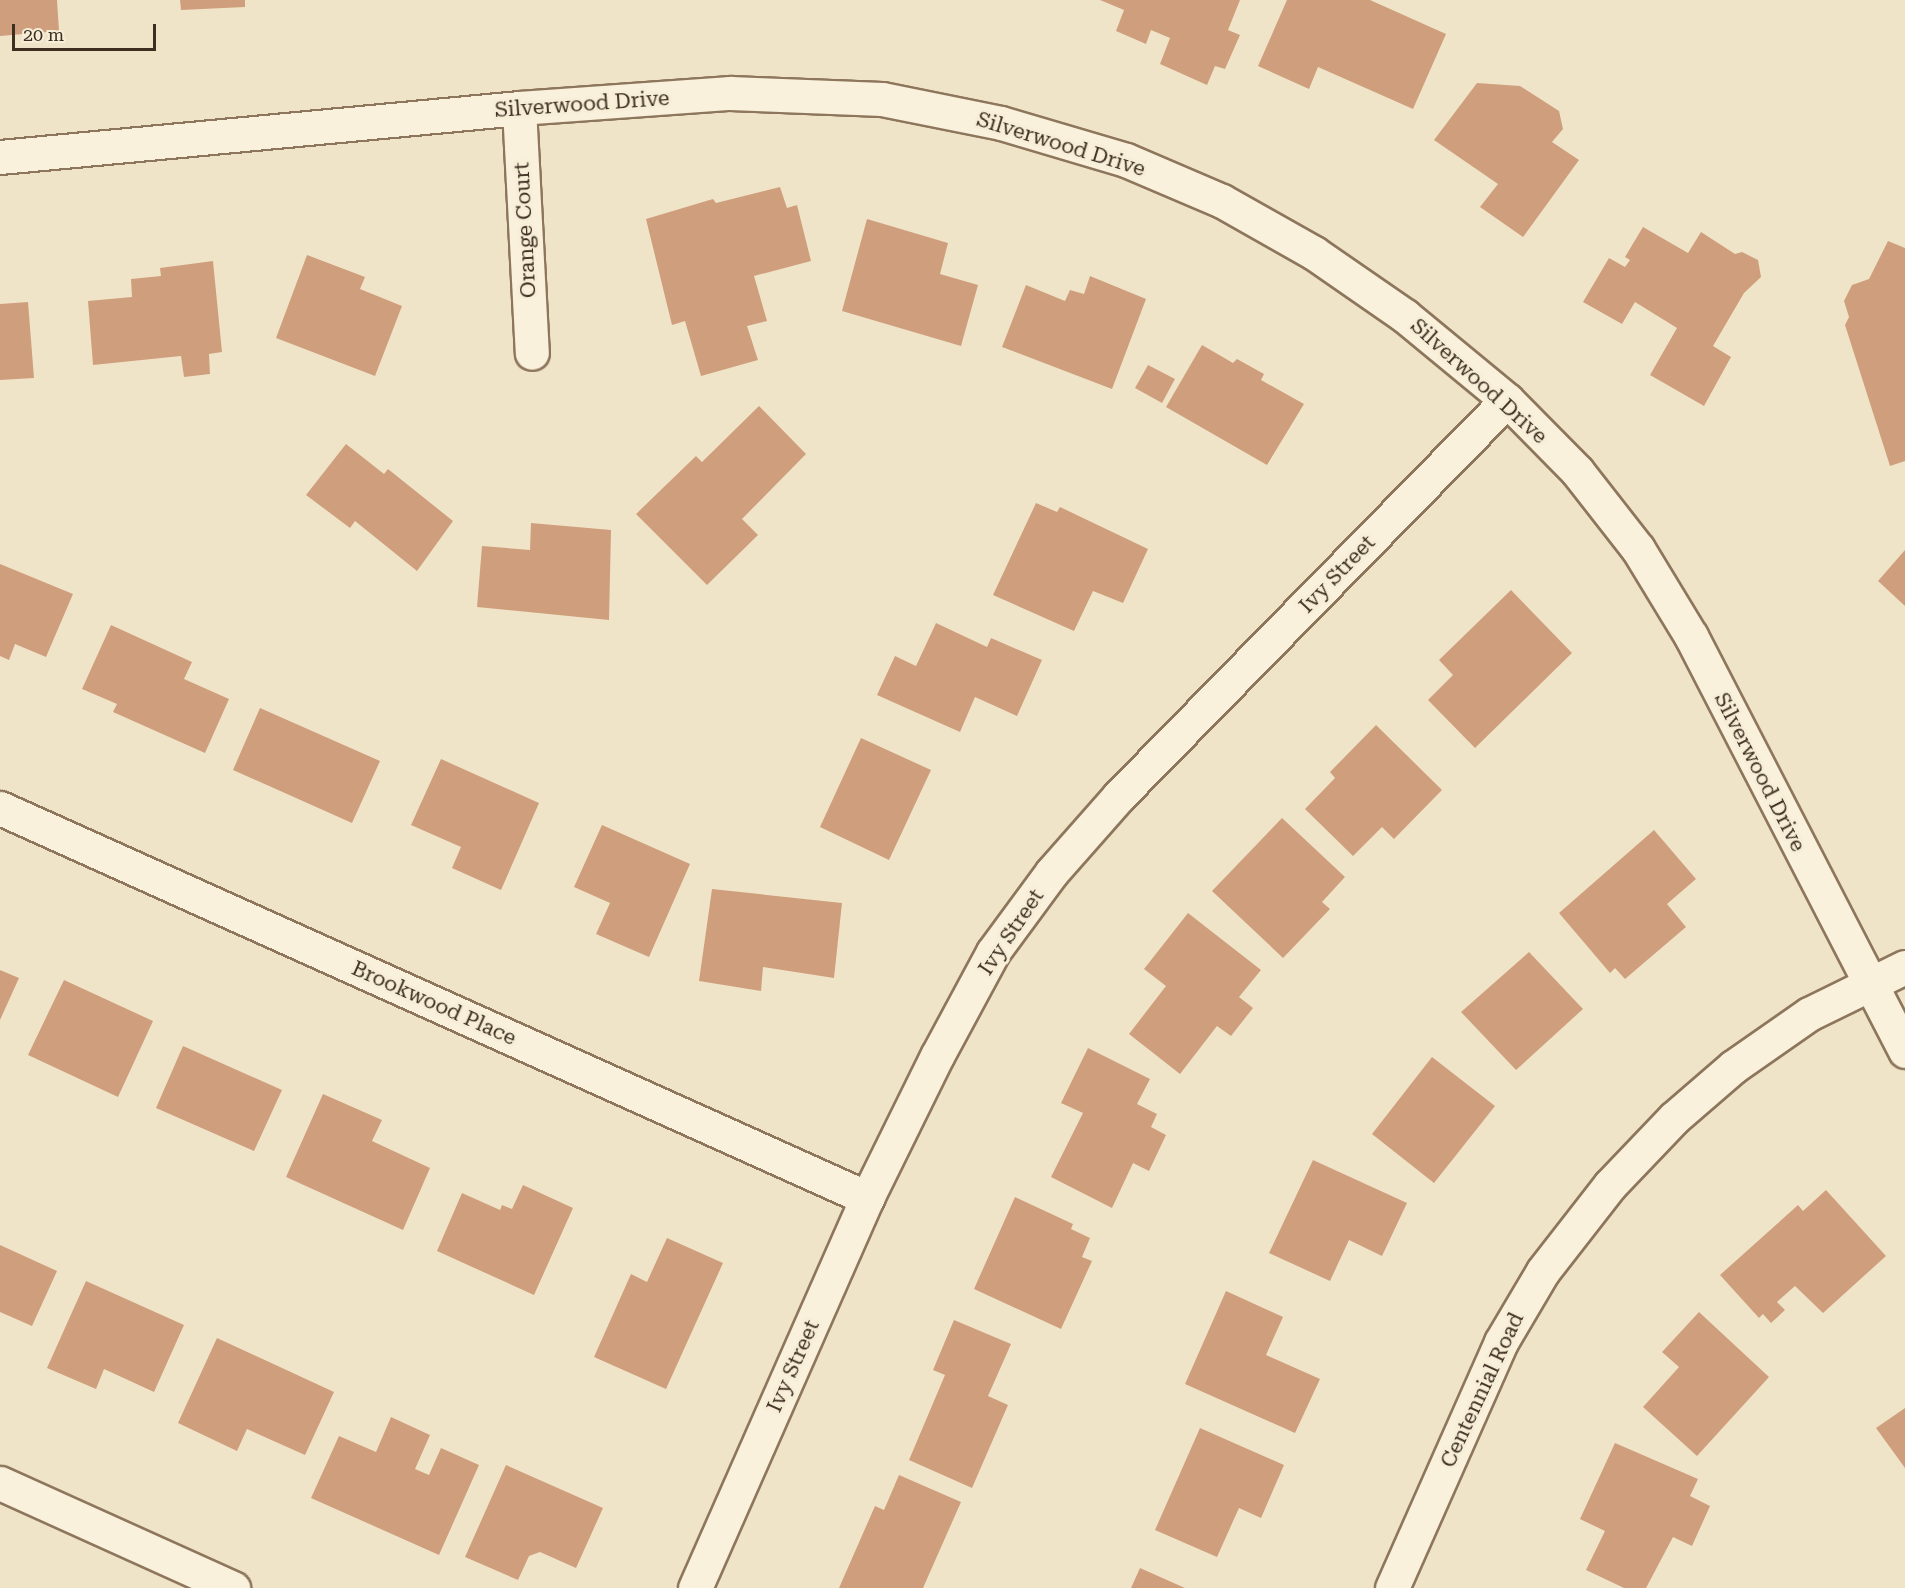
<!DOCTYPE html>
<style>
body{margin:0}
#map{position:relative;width:1905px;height:1588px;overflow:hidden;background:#f0e4c8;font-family:"Roboto Serif",serif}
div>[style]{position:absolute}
.building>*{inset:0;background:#cf9f7d}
.roads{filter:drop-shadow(2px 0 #8d765c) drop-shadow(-2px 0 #8d765c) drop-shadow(0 2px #8d765c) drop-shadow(0 -2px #8d765c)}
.minor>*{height:33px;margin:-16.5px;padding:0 16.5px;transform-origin:16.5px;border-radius:16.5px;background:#faf1dc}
span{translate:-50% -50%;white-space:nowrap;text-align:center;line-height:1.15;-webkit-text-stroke:6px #f7eed8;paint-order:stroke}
.street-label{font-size:21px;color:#3d2e20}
.scale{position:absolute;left:12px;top:24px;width:144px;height:27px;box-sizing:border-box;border:3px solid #3d2e20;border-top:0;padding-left:8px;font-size:18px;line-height:21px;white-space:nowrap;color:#3d2e20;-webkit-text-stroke:4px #f7eed8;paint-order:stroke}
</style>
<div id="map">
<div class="building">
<i style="clip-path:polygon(0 0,57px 0,59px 31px,0 36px)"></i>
<i style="clip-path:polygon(180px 0,245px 0,245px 7px,181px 10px)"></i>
<i style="clip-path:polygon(1100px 0,1240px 0,1228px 30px,1240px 35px,1225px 69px,1215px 66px,1207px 85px,1160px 64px,1170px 38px,1151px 30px,1146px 44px,1116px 31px,1124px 10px)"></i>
<i style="clip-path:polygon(1287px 0,1370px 0,1446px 34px,1413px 109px,1318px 67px,1309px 89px,1258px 66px)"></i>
<i style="clip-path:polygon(1477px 83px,1520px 86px,1559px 111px,1563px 129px,1552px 142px,1579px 160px,1523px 237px,1480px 207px,1498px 184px,1434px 140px)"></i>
<i style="clip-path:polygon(780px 187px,787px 208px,797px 205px,811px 261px,754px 276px,767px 321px,747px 326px,758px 360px,701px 376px,685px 321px,672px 325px,646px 219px,713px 199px,716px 203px)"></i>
<i style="clip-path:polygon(867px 219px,948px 243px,940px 274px,978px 285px,961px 346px,842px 311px)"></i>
<i style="clip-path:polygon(1643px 227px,1688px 253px,1701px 232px,1735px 254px,1742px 252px,1758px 260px,1761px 277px,1744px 293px,1713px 346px,1731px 357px,1704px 406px,1650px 375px,1677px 328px,1635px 302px,1622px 324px,1583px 302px,1609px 258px,1625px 267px,1630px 260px,1625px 257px)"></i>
<i style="clip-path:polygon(1888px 241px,1905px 248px,1905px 461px,1890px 466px,1845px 325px,1849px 317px,1844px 301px,1852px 285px,1869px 279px)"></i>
<i style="clip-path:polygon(307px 255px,365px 277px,360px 289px,402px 306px,375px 376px,276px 338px)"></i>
<i style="clip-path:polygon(213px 261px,222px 352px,209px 354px,210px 374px,184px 377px,181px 356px,93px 365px,88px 301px,132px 297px,131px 279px,161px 276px,160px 268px)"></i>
<i style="clip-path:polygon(1090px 276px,1146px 299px,1112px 389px,1002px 347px,1026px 285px,1065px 301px,1070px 290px,1084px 294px)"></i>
<i style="clip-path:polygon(28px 302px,34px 378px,0 380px,0 304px)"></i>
<i style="clip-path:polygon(1202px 345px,1233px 363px,1237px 359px,1264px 374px,1261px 380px,1304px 404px,1267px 465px,1166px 407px)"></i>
<i style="clip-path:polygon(1148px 365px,1175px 379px,1162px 403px,1135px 388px)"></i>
<i style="clip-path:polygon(759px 406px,806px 454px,742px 519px,758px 535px,707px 585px,636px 514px,696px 456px,702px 462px)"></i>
<i style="clip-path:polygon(346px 444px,384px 474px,388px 469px,453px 521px,417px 571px,355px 521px,350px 528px,306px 495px)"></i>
<i style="clip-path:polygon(1036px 503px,1057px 512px,1060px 507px,1148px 549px,1123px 603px,1093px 591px,1074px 631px,993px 595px)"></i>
<i style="clip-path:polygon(531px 523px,611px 530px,609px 620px,477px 607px,482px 546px,530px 550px)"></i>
<i style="clip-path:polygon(1905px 550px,1905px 606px,1878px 581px)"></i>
<i style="clip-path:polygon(0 564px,73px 594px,46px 657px,15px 644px,9px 660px,0 656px)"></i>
<i style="clip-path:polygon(1511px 590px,1572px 653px,1475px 748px,1428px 700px,1453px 675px,1439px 660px)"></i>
<i style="clip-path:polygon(936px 623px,987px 647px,991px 638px,1042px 660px,1017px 716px,975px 697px,960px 732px,877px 695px,895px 656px,916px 666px)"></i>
<i style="clip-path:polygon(111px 625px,192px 662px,184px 679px,229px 699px,205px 753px,113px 712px,117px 704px,82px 689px)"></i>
<i style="clip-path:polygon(260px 708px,380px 761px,352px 823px,233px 770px)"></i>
<i style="clip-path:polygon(1376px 725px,1442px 790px,1394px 839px,1382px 827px,1353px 856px,1305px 809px,1335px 778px,1330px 772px)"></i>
<i style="clip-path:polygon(861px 738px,931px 770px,889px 860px,820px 827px)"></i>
<i style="clip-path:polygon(441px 759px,539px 803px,501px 890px,452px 868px,461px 847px,411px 825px)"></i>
<i style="clip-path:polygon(1282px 818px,1345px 877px,1322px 902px,1330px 909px,1283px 958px,1212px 891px)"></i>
<i style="clip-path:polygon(602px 825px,690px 864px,649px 957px,596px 934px,610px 903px,574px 887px)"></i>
<i style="clip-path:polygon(1654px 830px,1696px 879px,1667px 904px,1686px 927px,1625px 979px,1615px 968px,1610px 973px,1559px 913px)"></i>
<i style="clip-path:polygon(712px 889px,842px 903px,834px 978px,763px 967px,761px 991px,699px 981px)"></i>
<i style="clip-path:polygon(1188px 913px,1261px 970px,1239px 997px,1253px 1008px,1231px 1036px,1217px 1026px,1180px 1074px,1129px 1034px,1166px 986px,1144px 969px)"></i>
<i style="clip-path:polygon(1529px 952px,1583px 1009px,1516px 1070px,1461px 1012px)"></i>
<i style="clip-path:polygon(0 970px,19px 978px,0 1020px)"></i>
<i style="clip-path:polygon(64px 980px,153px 1021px,118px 1097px,28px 1055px)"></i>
<i style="clip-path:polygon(183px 1046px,282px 1090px,254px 1151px,156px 1108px)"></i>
<i style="clip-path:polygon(1088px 1048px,1150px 1079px,1137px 1104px,1157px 1114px,1151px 1127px,1166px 1135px,1149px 1171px,1133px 1163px,1112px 1208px,1051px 1177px,1083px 1113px,1061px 1103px)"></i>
<i style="clip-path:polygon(1432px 1057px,1495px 1106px,1434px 1183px,1372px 1134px)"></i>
<i style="clip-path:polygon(323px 1094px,382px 1120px,372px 1141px,430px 1168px,403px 1230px,286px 1177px)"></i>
<i style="clip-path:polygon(1313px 1160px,1407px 1203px,1382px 1256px,1349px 1240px,1330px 1281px,1269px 1253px)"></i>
<i style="clip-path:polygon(523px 1185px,573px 1208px,534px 1295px,437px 1251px,462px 1193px,500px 1210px,502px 1205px,512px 1209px)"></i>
<i style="clip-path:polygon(1826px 1190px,1886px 1256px,1823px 1313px,1795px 1286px,1777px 1302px,1785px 1310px,1771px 1323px,1763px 1314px,1759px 1318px,1720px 1275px,1798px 1205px,1803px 1211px)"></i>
<i style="clip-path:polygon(1015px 1197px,1073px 1224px,1071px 1229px,1090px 1238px,1082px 1257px,1092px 1261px,1061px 1329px,974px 1289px)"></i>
<i style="clip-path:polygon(667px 1238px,723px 1263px,666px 1389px,594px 1357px,631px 1274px,647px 1282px)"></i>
<i style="clip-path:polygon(0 1245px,57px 1271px,32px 1326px,0 1312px)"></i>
<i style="clip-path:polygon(86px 1281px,184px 1325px,154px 1392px,104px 1369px,96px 1389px,47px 1368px)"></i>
<i style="clip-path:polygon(1226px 1291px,1283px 1317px,1266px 1355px,1320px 1379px,1295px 1433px,1185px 1384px)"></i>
<i style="clip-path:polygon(1699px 1312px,1769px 1377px,1697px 1456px,1643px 1407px,1679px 1367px,1662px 1352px)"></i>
<i style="clip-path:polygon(954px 1320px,1011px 1344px,988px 1396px,1008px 1405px,972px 1488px,909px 1460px,945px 1375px,933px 1370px)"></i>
<i style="clip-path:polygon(217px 1338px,334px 1392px,305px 1455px,247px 1429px,237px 1451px,178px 1423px)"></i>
<i style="clip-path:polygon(1905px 1408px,1905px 1468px,1876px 1428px)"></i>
<i style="clip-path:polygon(391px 1417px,430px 1435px,415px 1469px,429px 1475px,441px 1448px,479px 1465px,439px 1555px,311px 1498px,339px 1436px,376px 1452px)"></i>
<i style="clip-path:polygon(1200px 1428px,1284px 1465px,1261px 1518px,1239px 1508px,1217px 1557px,1155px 1530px)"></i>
<i style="clip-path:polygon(1615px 1443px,1698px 1479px,1690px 1496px,1710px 1506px,1692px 1546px,1673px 1537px,1646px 1588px,1624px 1588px,1586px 1570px,1605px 1531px,1580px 1519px)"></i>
<i style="clip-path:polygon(506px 1465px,603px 1508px,576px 1568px,540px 1552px,529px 1556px,518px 1580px,465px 1557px)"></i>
<i style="clip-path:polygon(899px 1475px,961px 1502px,923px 1588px,839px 1588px,875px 1506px,884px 1510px)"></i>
<i style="clip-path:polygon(1140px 1568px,1185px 1588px,1131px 1588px)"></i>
</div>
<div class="roads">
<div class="minor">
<i style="left:519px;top:108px;width:245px;rotate:87deg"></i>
<i style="left:0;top:157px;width:521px;rotate:-5.39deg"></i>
<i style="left:519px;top:108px;width:212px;rotate:-4.1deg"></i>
<i style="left:730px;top:93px;width:152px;rotate:2.3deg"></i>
<i style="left:882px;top:99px;width:121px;rotate:11.4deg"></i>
<i style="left:1001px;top:123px;width:130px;rotate:16.5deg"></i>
<i style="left:1126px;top:160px;width:104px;rotate:23.1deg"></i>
<i style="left:1222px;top:201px;width:106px;rotate:29.5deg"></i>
<i style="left:1314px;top:253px;width:111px;rotate:34.7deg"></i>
<i style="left:1405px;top:316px;width:132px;rotate:39.5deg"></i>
<i style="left:1507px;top:400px;width:100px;rotate:45.4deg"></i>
<i style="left:1577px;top:471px;width:99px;rotate:52deg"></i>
<i style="left:1638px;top:549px;width:102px;rotate:58.7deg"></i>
<i style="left:1691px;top:636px;width:467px;rotate:62.7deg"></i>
<i style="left:0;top:808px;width:951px;rotate:24.22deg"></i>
<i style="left:0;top:1483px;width:256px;rotate:24.3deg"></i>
<i style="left:695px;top:1588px;width:426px;rotate:-66.2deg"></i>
<i style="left:867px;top:1198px;width:158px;rotate:-63.8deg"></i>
<i style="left:937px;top:1056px;width:118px;rotate:-61.7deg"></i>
<i style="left:993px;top:952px;width:99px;rotate:-53.6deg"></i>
<i style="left:1052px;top:872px;width:101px;rotate:-48.6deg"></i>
<i style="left:1119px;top:796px;width:554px;rotate:-45.58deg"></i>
<i style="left:1392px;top:1588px;width:269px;rotate:-66.1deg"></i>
<i style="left:1501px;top:1342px;width:82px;rotate:-59.4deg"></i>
<i style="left:1543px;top:1271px;width:109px;rotate:-52.1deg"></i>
<i style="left:1610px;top:1185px;width:93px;rotate:-46.3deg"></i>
<i style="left:1674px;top:1118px;width:78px;rotate:-40.8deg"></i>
<i style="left:1733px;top:1067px;width:93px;rotate:-34.9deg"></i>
<i style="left:1809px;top:1014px;width:107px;rotate:-26.1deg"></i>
</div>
</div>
<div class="street-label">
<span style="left:582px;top:104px;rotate:-4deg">Silverwood Drive</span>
<span style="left:1061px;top:144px;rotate:17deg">Silverwood Drive</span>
<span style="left:525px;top:230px;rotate:-93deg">Orange Court</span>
<span style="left:1479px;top:381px;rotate:42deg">Silverwood Drive</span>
<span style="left:1337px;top:574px;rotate:-46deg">Ivy Street</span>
<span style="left:1760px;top:772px;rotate:63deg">Silverwood Drive</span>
<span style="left:1011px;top:932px;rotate:-56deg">Ivy Street</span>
<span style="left:434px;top:1003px;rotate:24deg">Brookwood Place</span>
<span style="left:793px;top:1366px;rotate:-66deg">Ivy Street</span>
<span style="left:1482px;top:1390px;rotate:-65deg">Centennial Road</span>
</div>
<div class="scale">20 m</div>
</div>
